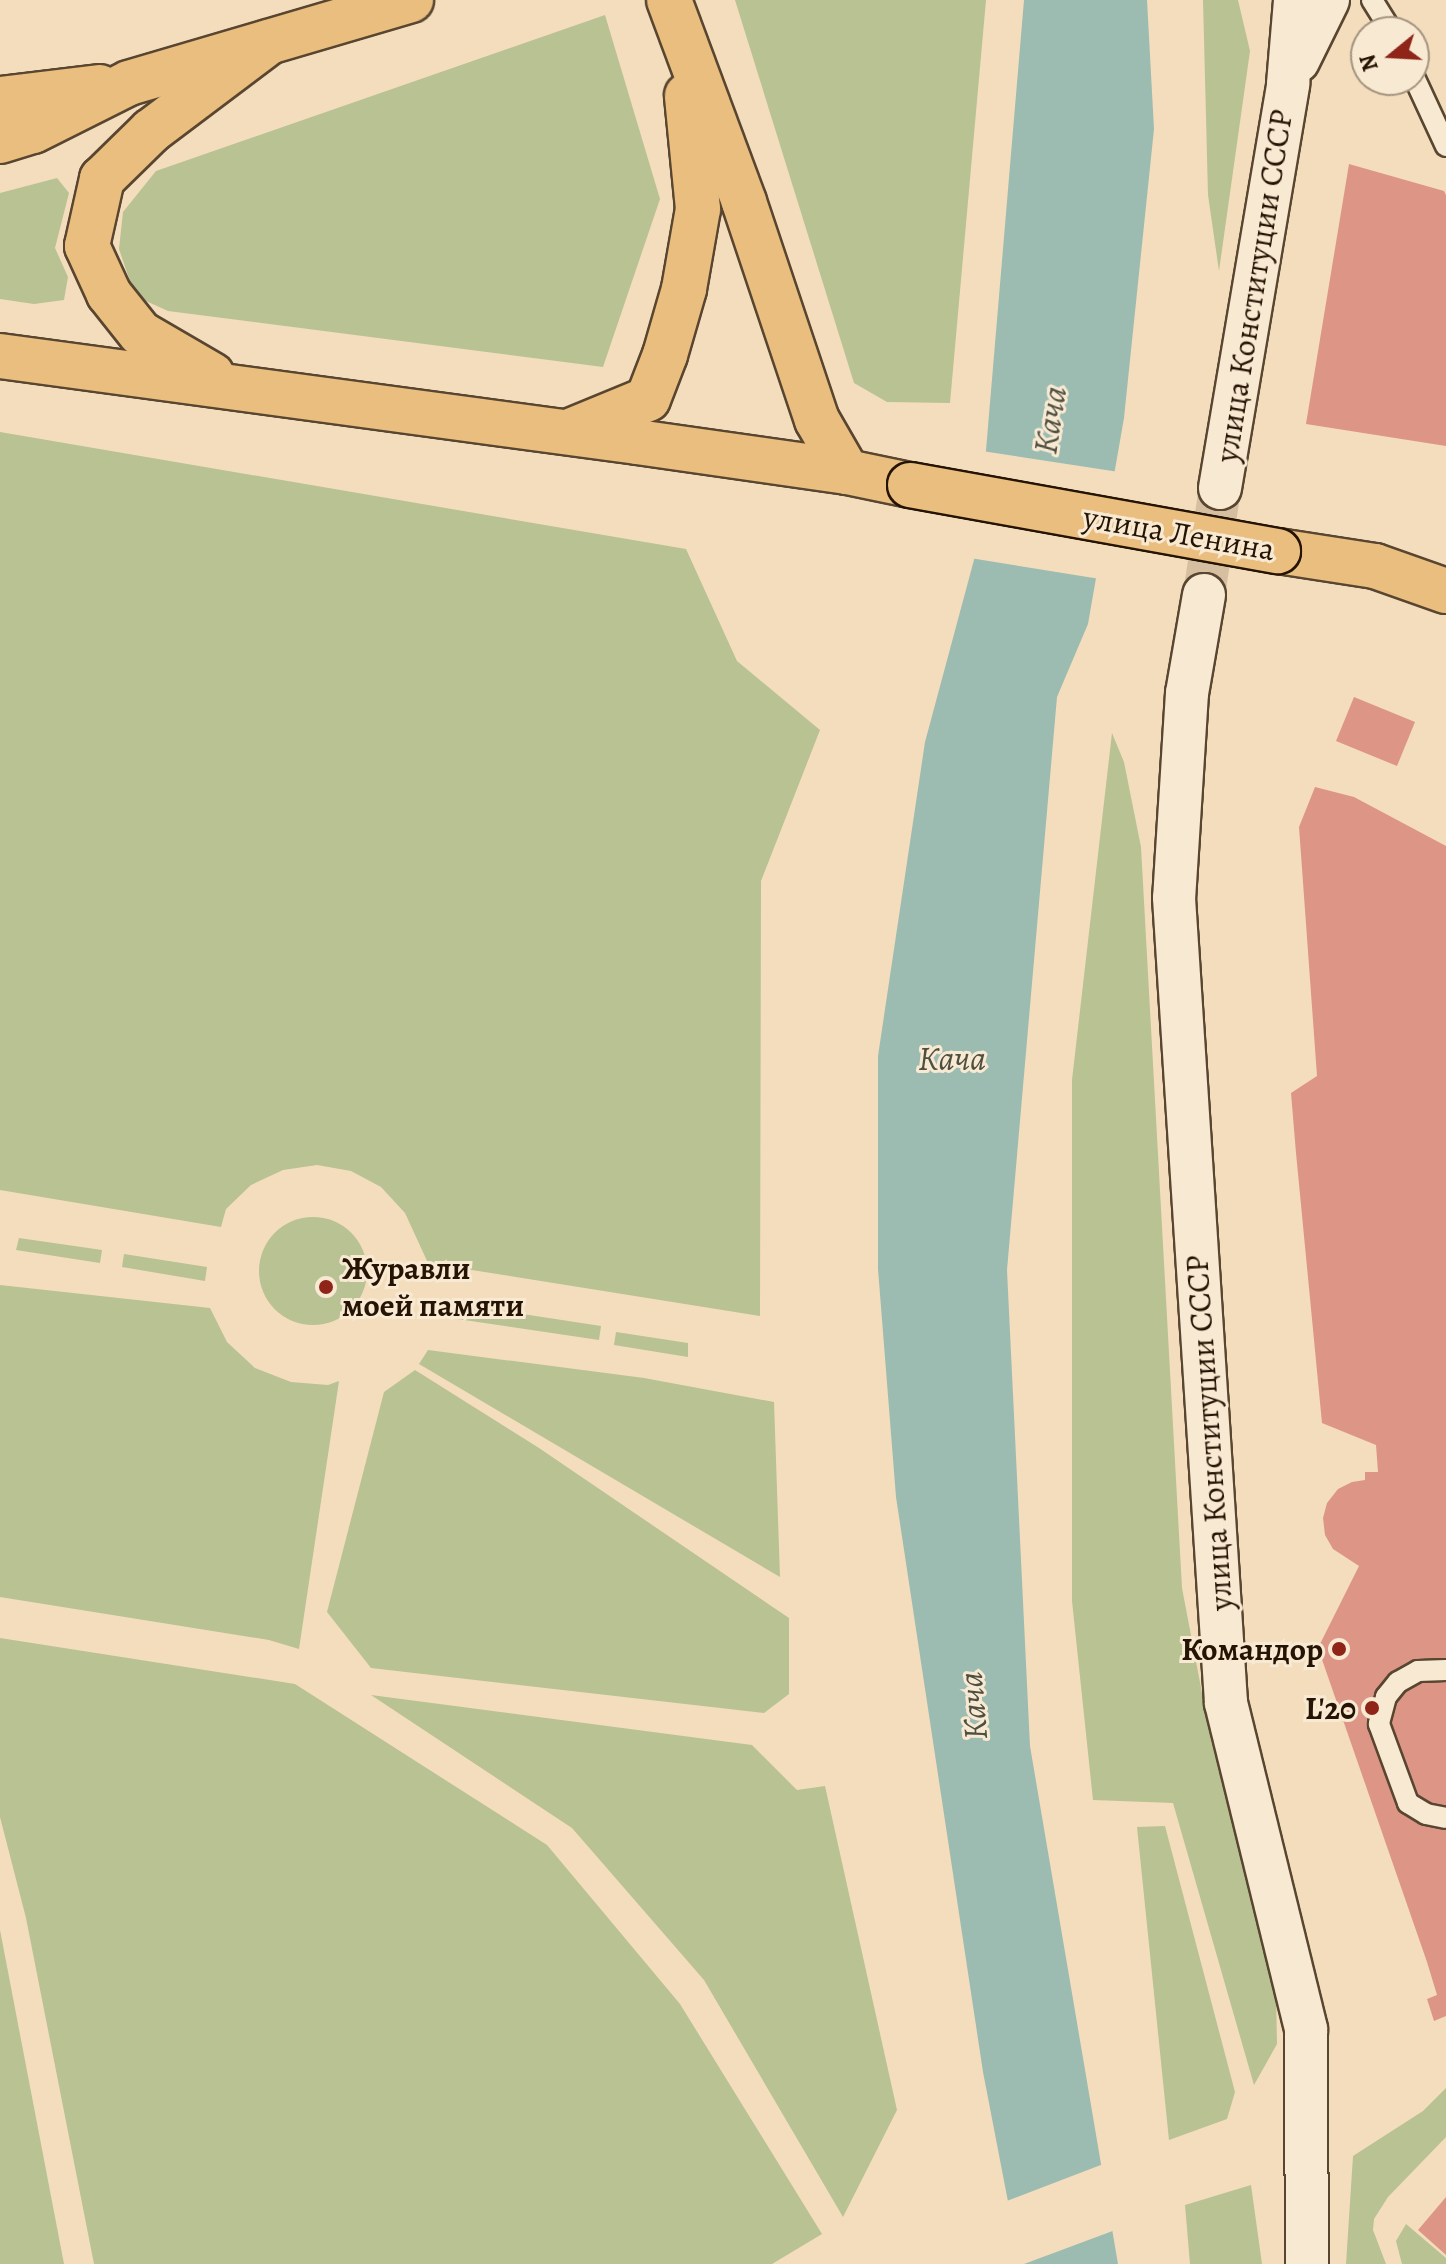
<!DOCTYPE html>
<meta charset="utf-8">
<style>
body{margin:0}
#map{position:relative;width:1446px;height:2264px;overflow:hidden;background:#f4ddbc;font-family:Alegreya,serif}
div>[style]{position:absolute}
.green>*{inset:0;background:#b8c293}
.round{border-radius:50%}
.water>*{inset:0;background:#9cbcb1}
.pier>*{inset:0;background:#f4ddbc}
.building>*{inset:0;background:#dd9586}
.minor-tunnel>*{height:42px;margin-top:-21px;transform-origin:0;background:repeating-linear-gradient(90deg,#d5bfa0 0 42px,transparent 0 63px)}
.roads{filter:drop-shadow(2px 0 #594631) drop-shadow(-2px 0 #594631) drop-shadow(0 2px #594631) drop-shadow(0 -2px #594631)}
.service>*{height:20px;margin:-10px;padding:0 10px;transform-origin:10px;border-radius:10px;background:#f8e9d3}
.minor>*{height:42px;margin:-21px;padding:0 21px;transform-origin:21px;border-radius:21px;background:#f8e9d3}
.primary>*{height:44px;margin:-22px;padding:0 22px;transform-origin:22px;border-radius:22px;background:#eabe7e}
.bridges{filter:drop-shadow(2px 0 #251403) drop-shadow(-2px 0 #251403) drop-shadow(0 2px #251403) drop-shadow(0 -2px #251403)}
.primary-bridge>*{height:44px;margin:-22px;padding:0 22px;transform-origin:22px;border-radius:22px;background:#eabe7e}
.dots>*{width:22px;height:22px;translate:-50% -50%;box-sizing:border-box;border:4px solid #f8e9d3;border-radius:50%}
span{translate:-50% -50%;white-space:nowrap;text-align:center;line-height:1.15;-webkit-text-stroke:6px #f8e9d3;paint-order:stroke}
.street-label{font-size:32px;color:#251403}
.poi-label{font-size:32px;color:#251403;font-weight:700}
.left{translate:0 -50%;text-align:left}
.right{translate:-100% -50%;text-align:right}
.water-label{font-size:34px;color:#4f4f40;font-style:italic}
.north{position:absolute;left:1350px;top:16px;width:80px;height:80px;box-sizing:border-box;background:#f8e9d3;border:2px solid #a49480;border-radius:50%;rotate:252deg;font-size:22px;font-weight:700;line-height:32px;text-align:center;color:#251403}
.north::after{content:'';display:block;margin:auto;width:28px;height:36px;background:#8f2418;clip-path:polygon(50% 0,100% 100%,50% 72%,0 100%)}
</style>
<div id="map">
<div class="green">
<i style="clip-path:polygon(735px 0,986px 0,950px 403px,887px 402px,854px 383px)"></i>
<i style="clip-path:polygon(1203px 0,1238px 0,1250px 51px,1219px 271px,1208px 195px)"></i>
<i style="clip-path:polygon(605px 15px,660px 199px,603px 367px,168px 311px,135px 296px,119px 249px,123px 212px,156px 171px)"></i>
<i style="clip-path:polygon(57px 178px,69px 193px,55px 248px,68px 277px,64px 300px,34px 304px,0 299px,0 193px)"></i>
<i style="clip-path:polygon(0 432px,686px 549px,737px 661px,820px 730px,761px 881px,760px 1316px,428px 1263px,405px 1213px,381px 1187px,351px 1171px,317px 1165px,283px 1170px,251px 1185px,226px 1209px,221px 1227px,0 1190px)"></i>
<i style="clip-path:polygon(1112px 733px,1124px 762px,1141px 847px,1182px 1588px,1211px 1740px,1276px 1993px,1277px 2044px,1254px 2085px,1173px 1803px,1093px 1800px,1072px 1601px,1072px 1080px)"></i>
<i class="round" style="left:259px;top:1217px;width:108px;height:108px"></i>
<i style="clip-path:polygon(19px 1238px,102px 1250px,100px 1263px,16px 1250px)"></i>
<i style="clip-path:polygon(124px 1254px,207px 1267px,205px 1281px,122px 1267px)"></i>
<i style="clip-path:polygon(0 1285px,210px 1308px,227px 1342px,255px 1368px,291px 1382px,328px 1385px,339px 1381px,299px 1649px,269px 1640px,0 1597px)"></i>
<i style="clip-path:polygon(432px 1300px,601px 1326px,599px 1340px,430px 1315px)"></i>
<i style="clip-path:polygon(616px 1332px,688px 1343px,688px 1357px,614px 1345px)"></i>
<i style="clip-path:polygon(428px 1350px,644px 1378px,774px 1402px,780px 1577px,419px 1364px)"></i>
<i style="clip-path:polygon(415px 1370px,539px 1448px,789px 1618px,789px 1694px,764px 1713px,371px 1668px,327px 1612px,384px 1392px)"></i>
<i style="clip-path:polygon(0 1638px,295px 1684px,547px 1845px,680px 2004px,822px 2234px,772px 2264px,94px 2264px,26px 1918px,0 1817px)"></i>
<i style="clip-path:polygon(371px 1695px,752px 1745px,797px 1790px,825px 1786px,897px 2110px,843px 2217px,704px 1980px,572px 1828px)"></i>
<i style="clip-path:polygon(1165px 1826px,1235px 2092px,1227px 2119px,1169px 2140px,1137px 1827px)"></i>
<i style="clip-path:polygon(0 1930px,64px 2264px,0 2264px)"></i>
<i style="clip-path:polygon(1446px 2088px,1446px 2137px,1388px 2197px,1374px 2219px,1373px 2230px,1386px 2264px,1346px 2264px,1353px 2156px,1423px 2111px)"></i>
<i style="clip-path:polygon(1251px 2185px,1262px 2264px,1190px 2264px,1185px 2205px)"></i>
<i style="clip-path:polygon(1406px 2224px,1446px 2258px,1446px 2264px,1402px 2264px,1396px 2241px)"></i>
</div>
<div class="water">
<i style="clip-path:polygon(1024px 0,1147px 0,1154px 129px,1124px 418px,1088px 624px,1057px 697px,1007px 1270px,1030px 1746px,1118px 2264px,1020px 2264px,983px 2072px,896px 1497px,878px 1269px,878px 1056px,925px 742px,978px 545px)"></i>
</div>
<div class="pier">
<i style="clip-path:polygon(982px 451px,1119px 472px,1100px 579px,970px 558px)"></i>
<i style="clip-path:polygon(1106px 2163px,1118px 2229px,1024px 2264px,1016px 2264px,1004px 2202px)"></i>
</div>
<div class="building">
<i style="clip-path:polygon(1349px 164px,1444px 191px,1446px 195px,1446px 446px,1306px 424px)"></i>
<i style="clip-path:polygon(1354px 697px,1415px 722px,1397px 766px,1336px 741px)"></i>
<i style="clip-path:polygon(1315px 787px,1354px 797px,1446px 846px,1446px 2016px,1434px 2021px,1427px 1999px,1437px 1995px,1427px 1962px,1318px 1648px,1359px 1566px,1333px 1549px,1325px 1535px,1323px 1518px,1327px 1503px,1338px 1489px,1352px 1482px,1365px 1480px,1365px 1472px,1378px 1472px,1376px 1445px,1322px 1423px,1296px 1153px,1291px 1093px,1317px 1076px,1299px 827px)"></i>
<i style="clip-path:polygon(1446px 2197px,1446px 2255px,1418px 2230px)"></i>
</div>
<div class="minor-tunnel">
<i style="left:1204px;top:595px;width:108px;rotate:-81.5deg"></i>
</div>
<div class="roads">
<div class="service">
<i style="left:1372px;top:0;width:38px;rotate:58deg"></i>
<i style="left:1414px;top:77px;width:76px;rotate:65.1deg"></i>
<i style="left:1446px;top:1670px;width:28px;rotate:178deg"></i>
<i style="left:1418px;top:1671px;width:23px;rotate:151deg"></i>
<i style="left:1398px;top:1682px;width:19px;rotate:129deg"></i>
<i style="left:1386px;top:1697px;width:28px;rotate:105deg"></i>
<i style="left:1379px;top:1724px;width:84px;rotate:69.8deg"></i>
<i style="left:1408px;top:1803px;width:21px;rotate:31deg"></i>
<i style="left:1426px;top:1814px;width:20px;rotate:11deg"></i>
</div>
<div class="minor">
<i style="left:1298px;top:61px;width:68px;rotate:-63.8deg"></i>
<i style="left:1220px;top:488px;width:410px;rotate:-80.4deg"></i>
<i style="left:1288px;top:84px;width:84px;rotate:-85.2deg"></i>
<i style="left:1204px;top:595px;width:99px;rotate:99.8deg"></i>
<i style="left:1187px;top:693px;width:205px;rotate:93.6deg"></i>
<i style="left:1174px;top:898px;width:807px;rotate:86.3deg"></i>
<i style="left:1226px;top:1703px;width:336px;rotate:76.2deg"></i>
<i style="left:1306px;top:2029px;width:235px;rotate:89.8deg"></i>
</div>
<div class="primary">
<i style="left:669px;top:0;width:215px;rotate:69.6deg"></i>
<i style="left:744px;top:202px;width:230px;rotate:71.5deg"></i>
<i style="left:817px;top:420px;width:60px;rotate:60deg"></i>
<i style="left:0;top:99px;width:100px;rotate:-6.9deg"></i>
<i style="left:0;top:141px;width:34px;rotate:-17deg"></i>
<i style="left:33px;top:131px;width:107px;rotate:-26.6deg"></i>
<i style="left:129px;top:83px;width:294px;rotate:-16.4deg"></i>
<i style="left:0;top:356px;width:643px;rotate:7.69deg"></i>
<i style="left:637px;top:442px;width:212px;rotate:8.1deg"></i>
<i style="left:847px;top:472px;width:64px;rotate:11.7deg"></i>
<i style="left:212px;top:375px;width:83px;rotate:-149.7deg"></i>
<i style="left:140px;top:333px;width:50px;rotate:-128.5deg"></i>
<i style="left:109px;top:294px;width:53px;rotate:-114.6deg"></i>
<i style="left:87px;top:246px;width:69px;rotate:-77.4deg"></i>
<i style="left:102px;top:179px;width:69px;rotate:-44.4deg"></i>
<i style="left:151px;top:131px;width:148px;rotate:-37deg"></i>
<i style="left:570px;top:431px;width:84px;rotate:-22.3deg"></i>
<i style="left:648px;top:399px;width:47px;rotate:-68.9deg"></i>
<i style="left:665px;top:355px;width:69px;rotate:-73.9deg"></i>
<i style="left:684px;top:289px;width:81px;rotate:-80.1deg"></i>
<i style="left:698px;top:209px;width:114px;rotate:-95.6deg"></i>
<i style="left:1278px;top:551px;width:98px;rotate:8.8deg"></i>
<i style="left:1375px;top:566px;width:75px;rotate:19.4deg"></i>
</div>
</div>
<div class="bridges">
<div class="primary-bridge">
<i style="left:910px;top:485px;width:374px;rotate:10.2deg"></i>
</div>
</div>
<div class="dots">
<i style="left:326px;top:1287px;background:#8f2418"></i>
<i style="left:1339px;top:1649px;background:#8f2418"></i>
<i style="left:1372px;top:1708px;background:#8f2418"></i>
</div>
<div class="street-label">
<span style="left:1254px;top:286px;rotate:-81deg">улица Конституции СССР</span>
<span style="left:1179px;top:533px;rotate:10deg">улица Ленина</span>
<span style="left:1209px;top:1433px;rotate:-94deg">улица Конституции СССР</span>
</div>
<div class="poi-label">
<span class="left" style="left:342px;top:1287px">Журавли<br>моей памяти</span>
<span class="right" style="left:1323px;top:1649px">Командор</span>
<span class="right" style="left:1356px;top:1708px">L'20</span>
</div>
<div class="water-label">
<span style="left:1050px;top:420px;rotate:-81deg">Кача</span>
<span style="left:952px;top:1059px">Кача</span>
<span style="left:973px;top:1706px;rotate:-95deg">Кача</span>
</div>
<div class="north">N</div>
</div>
